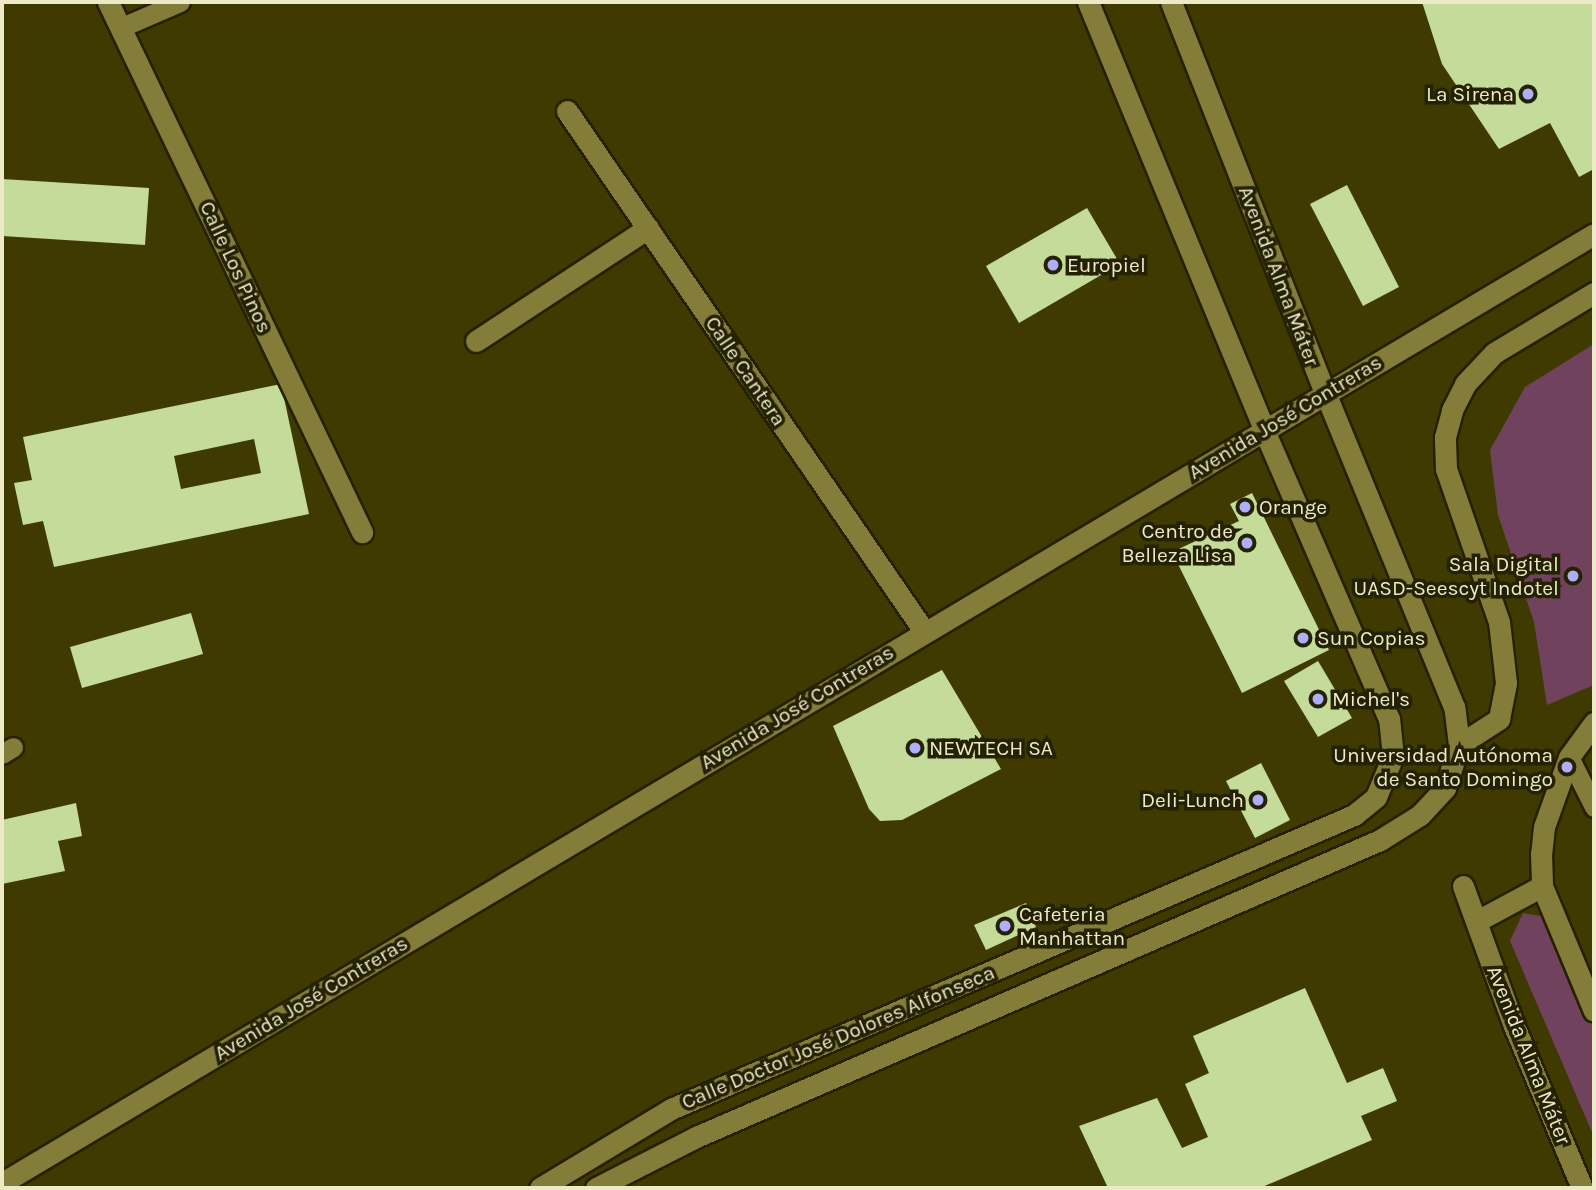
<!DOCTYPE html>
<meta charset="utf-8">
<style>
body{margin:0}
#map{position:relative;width:1596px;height:1190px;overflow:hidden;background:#3f3a00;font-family:Karla,sans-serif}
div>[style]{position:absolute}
.green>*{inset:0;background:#71425e}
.building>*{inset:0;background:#c4db99}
.roads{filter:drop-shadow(2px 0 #252100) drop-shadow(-2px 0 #252100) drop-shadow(0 2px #252100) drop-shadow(0 -2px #252100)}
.service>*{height:19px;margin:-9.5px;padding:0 9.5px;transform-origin:9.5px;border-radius:9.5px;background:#847d39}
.minor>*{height:21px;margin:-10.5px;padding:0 10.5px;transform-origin:10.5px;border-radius:10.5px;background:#847d39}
.tertiary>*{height:21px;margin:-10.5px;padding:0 10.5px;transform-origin:10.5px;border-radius:10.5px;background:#847d39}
.secondary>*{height:21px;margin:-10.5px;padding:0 10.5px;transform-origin:10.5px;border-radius:10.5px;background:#847d39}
.dots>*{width:19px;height:19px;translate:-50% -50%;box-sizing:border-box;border:4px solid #242104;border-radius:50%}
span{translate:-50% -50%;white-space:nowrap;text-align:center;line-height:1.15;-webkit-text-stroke:7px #242104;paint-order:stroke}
.poi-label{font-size:21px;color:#eceac7}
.right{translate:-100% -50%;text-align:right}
.left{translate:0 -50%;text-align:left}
.street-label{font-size:21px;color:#eceac7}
.frame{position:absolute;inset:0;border:4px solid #eceac7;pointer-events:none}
</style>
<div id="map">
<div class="green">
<i style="clip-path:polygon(1594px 344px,1594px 685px,1547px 705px,1534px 622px,1498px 515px,1490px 450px,1525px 387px)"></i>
<i style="clip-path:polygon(1523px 913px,1552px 918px,1594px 1018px,1594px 1137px,1510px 941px)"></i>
</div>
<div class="building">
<i style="clip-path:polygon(1422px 2px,1594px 2px,1594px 169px,1579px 177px,1550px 123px,1499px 149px,1442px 64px)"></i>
<i style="clip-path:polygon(2px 179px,149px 188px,145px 245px,2px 236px)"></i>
<i style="clip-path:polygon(1347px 185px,1399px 287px,1363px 306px,1310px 204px)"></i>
<i style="clip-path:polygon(1087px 208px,1120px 264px,1019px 323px,986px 266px)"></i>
<i style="clip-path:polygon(evenodd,281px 384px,309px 514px,54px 567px,43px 521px,23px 525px,14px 483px,32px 480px,23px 437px,281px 384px,254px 439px,261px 473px,181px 489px,174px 456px,254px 439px)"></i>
<i style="clip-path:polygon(1252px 493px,1329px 650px,1242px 693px,1172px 552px,1239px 521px,1230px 504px)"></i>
<i style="clip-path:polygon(191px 613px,203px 654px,82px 688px,70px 647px)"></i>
<i style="clip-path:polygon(1318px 661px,1352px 718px,1318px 737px,1284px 681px)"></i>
<i style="clip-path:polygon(942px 670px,1001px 769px,902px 820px,880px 821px,869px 809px,833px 726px)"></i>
<i style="clip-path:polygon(1261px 763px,1290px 820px,1255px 838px,1226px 781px)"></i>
<i style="clip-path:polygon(76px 803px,82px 836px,58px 841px,65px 871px,2px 884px,2px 820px)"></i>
<i style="clip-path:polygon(1026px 903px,1036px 927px,986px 950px,974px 925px)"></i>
<i style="clip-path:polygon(1305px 988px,1347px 1083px,1383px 1068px,1397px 1101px,1361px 1116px,1372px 1140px,1260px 1188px,1108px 1188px,1079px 1126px,1157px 1098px,1182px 1148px,1208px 1137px,1185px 1084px,1209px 1073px,1193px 1036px)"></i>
</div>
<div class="roads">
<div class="service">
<i style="left:122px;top:27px;width:63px;rotate:-23.3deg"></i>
<i style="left:2px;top:754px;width:13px;rotate:-32deg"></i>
<i style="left:1569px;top:757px;width:56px;rotate:63.4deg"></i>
</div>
<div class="minor">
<i style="left:108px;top:2px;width:588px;rotate:64.39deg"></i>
<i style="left:567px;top:111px;width:631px;rotate:55.53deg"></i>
<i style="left:476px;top:341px;width:206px;rotate:-33.3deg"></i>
<i style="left:1594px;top:723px;width:42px;rotate:126.3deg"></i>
<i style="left:1569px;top:757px;width:74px;rotate:109.7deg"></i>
<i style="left:1544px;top:827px;width:27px;rotate:96deg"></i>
<i style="left:1541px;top:854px;width:32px;rotate:88deg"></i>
<i style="left:1542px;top:886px;width:135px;rotate:67.4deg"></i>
<i style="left:1463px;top:886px;width:149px;rotate:70deg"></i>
<i style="left:1514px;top:1026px;width:176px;rotate:67.2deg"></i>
<i style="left:1477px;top:921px;width:74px;rotate:-28.3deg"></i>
</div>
<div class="tertiary">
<i style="left:540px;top:1188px;width:153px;rotate:-31.1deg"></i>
<i style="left:671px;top:1109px;width:744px;rotate:-23.29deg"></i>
<i style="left:1354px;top:815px;width:28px;rotate:-39deg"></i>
<i style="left:1376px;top:797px;width:44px;rotate:-67.5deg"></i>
<i style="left:1393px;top:756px;width:37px;rotate:-96deg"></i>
<i style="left:1389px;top:719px;width:315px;rotate:-113.4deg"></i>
<i style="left:596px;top:1188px;width:112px;rotate:-27deg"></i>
<i style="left:696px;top:1137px;width:746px;rotate:-23.47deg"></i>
<i style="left:1380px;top:840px;width:47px;rotate:-32deg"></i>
<i style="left:1420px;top:815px;width:37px;rotate:-47deg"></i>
<i style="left:1445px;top:788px;width:45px;rotate:-72deg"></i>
<i style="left:1459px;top:745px;width:38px;rotate:-97deg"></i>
<i style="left:1454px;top:707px;width:339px;rotate:-112.3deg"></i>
</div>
<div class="secondary">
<i style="left:1088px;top:2px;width:463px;rotate:67.6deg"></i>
<i style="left:1171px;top:2px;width:420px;rotate:68.5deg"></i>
<i style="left:1459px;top:745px;width:48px;rotate:-33deg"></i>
<i style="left:1499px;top:719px;width:37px;rotate:-79deg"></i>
<i style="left:1506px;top:683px;width:61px;rotate:-96.5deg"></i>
<i style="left:1499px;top:622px;width:162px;rotate:-109.1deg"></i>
<i style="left:1446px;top:469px;width:32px;rotate:-92deg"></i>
<i style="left:1445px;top:437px;width:28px;rotate:-75deg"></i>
<i style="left:1452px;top:410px;width:29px;rotate:-63deg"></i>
<i style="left:1465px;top:384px;width:42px;rotate:-46.9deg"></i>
<i style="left:1494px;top:353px;width:117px;rotate:-31deg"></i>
<i style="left:2px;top:1183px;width:1853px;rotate:-30.8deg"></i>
</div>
</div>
<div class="dots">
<i style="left:1528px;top:94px;background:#afaefa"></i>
<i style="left:1053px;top:265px;background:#afaefa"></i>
<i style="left:1245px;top:507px;background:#afaefa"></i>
<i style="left:1247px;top:543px;background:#afaefa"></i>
<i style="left:1573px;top:576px;background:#afaefa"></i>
<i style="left:1303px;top:638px;background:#afaefa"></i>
<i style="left:1318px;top:699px;background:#afaefa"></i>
<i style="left:915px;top:748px;background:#afaefa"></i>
<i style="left:1567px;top:767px;background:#afaefa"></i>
<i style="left:1258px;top:800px;background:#afaefa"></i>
<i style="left:1005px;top:926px;background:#afaefa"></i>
</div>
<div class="poi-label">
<span class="right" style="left:1514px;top:94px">La Sirena</span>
<span class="left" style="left:1067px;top:265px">Europiel</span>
<span class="left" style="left:1259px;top:507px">Orange</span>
<span class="right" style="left:1233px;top:543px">Centro de<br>Belleza Lisa</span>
<span class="right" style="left:1559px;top:576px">Sala Digital<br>UASD-Seescyt Indotel</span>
<span class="left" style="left:1317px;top:638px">Sun Copias</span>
<span class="left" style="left:1332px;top:699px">Michel's</span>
<span class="left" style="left:929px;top:748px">NEWTECH SA</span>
<span class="right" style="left:1553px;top:767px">Universidad Autónoma<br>de Santo Domingo</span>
<span class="right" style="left:1244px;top:800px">Deli-Lunch</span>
<span class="left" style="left:1019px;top:926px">Cafeteria<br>Manhattan</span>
</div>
<div class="street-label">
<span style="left:236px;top:267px;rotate:65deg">Calle Los Pinos</span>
<span style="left:1279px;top:276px;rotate:69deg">Avenida Alma Máter</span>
<span style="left:746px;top:371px;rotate:56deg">Calle Cantera</span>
<span style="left:1285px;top:417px;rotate:-31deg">Avenida José Contreras</span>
<span style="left:797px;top:707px;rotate:-31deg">Avenida José Contreras</span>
<span style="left:311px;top:998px;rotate:-31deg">Avenida José Contreras</span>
<span style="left:838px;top:1037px;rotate:-23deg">Calle Doctor José Dolores Alfonseca</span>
<span style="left:1529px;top:1055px;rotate:68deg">Avenida Alma Máter</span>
</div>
<div class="frame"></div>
</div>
